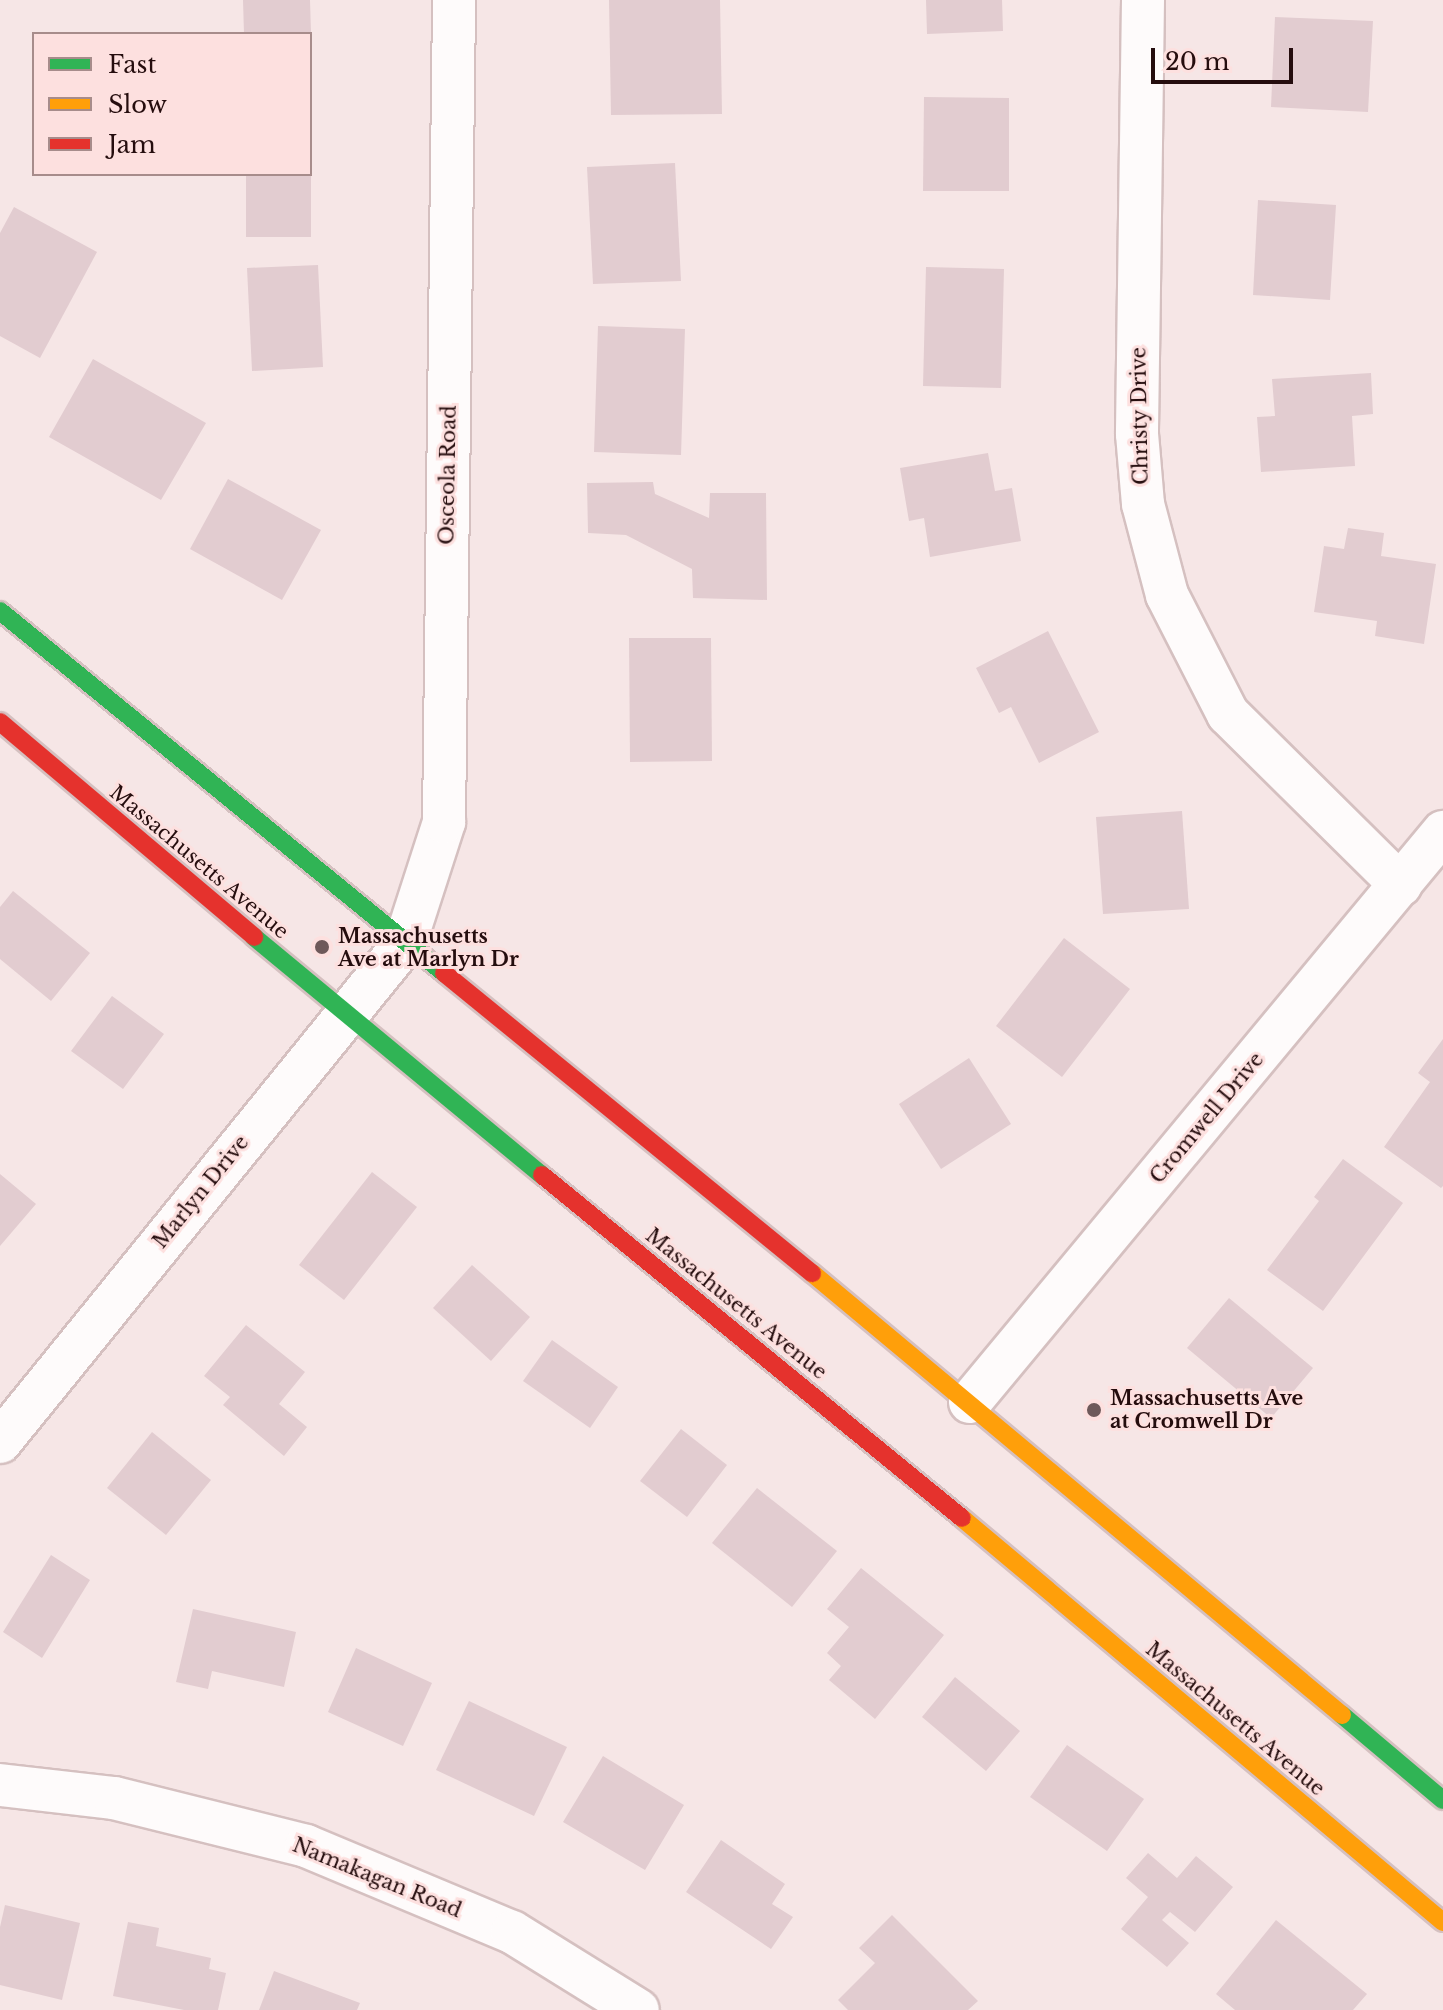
<!DOCTYPE html>
<style>
body{margin:0}
#map{position:relative;width:1443px;height:2010px;overflow:hidden;background:#f6e6e6;font-family:"Libre Baskerville",serif}
div>[style]{position:absolute}
.building>*{inset:0;background:#e2ccd0}
.roads{filter:drop-shadow(2px 0 #d5c0c0) drop-shadow(-2px 0 #d5c0c0) drop-shadow(0 2px #d5c0c0) drop-shadow(0 -2px #d5c0c0)}
.street>*{height:42px;margin:-21px;padding:0 21px;transform-origin:21px;border-radius:21px;background:#fefbfb}
.fast>*{height:18px;margin:-9px;padding:0 9px;transform-origin:9px;border-radius:9px;background:#30b455}
.slow>*{height:18px;margin:-9px;padding:0 9px;transform-origin:9px;border-radius:9px;background:#ff9f0a}
.jam>*{height:18px;margin:-9px;padding:0 9px;transform-origin:9px;border-radius:9px;background:#e5322d}
.dots>*{width:22px;height:22px;translate:-50% -50%;box-sizing:border-box;border:4px solid #fde0df;border-radius:50%}
span{translate:-50% -50%;white-space:nowrap;text-align:center;line-height:1.15;-webkit-text-stroke:6px #fde0df;paint-order:stroke}
.street-label{font-size:20px;color:#250d0e}
.poi-label{font-size:20px;color:#250d0e;font-weight:700}
.left{translate:0 -50%;text-align:left}
.legend{position:absolute;left:32px;top:32px;width:280px;height:144px;box-sizing:border-box;background:#fde0df;border:2px solid #a78c8b;margin:0;padding:10px 14px;list-style:none;font-size:24px;color:#250d0e}
.legend li{display:flex;align-items:center;gap:16px;height:40px}
.legend b{width:40px;border:2px solid #a78c8b}
.scale{position:absolute;left:1151px;top:48px;width:142px;height:36px;box-sizing:border-box;border:4px solid #250d0e;border-top:0;padding-left:10px;font-size:24px;line-height:28px;white-space:nowrap;color:#250d0e;-webkit-text-stroke:6px #fde0df;paint-order:stroke}
</style>
<div id="map">
<div class="building">
<i style="clip-path:polygon(243px 0,310px 0,311px 34px,244px 34px)"></i>
<i style="clip-path:polygon(609px 0,720px 0,722px 114px,611px 115px)"></i>
<i style="clip-path:polygon(926px 0,1002px 0,1003px 31px,927px 34px)"></i>
<i style="clip-path:polygon(1275px 17px,1373px 21px,1368px 112px,1271px 107px)"></i>
<i style="clip-path:polygon(924px 97px,1009px 98px,1009px 191px,923px 191px)"></i>
<i style="clip-path:polygon(675px 163px,681px 281px,593px 284px,587px 167px)"></i>
<i style="clip-path:polygon(246px 174px,311px 174px,311px 237px,246px 237px)"></i>
<i style="clip-path:polygon(1258px 200px,1336px 205px,1330px 300px,1253px 295px)"></i>
<i style="clip-path:polygon(14px 207px,97px 252px,40px 358px,0 336px,0 233px)"></i>
<i style="clip-path:polygon(318px 265px,323px 367px,252px 371px,247px 268px)"></i>
<i style="clip-path:polygon(926px 267px,1004px 269px,1001px 388px,923px 386px)"></i>
<i style="clip-path:polygon(598px 326px,685px 329px,681px 455px,594px 452px)"></i>
<i style="clip-path:polygon(93px 359px,206px 423px,161px 500px,49px 437px)"></i>
<i style="clip-path:polygon(1371px 373px,1373px 414px,1352px 416px,1355px 466px,1261px 472px,1257px 417px,1275px 416px,1272px 379px)"></i>
<i style="clip-path:polygon(988px 453px,995px 491px,1012px 488px,1021px 541px,930px 557px,924px 518px,909px 521px,900px 468px)"></i>
<i style="clip-path:polygon(228px 479px,321px 530px,282px 600px,190px 549px)"></i>
<i style="clip-path:polygon(653px 482px,655px 494px,709px 518px,710px 493px,766px 493px,767px 600px,693px 598px,692px 569px,626px 535px,588px 533px,587px 483px)"></i>
<i style="clip-path:polygon(1348px 528px,1384px 533px,1381px 556px,1436px 564px,1424px 644px,1375px 636px,1377px 621px,1314px 612px,1324px 546px,1344px 549px)"></i>
<i style="clip-path:polygon(1048px 631px,1099px 732px,1039px 763px,1011px 707px,999px 713px,976px 668px)"></i>
<i style="clip-path:polygon(629px 638px,711px 638px,712px 761px,630px 762px)"></i>
<i style="clip-path:polygon(1182px 811px,1189px 909px,1103px 914px,1096px 817px)"></i>
<i style="clip-path:polygon(13px 891px,90px 953px,51px 1001px,0 959px,0 907px)"></i>
<i style="clip-path:polygon(1064px 938px,1130px 989px,1062px 1077px,996px 1026px)"></i>
<i style="clip-path:polygon(112px 996px,164px 1034px,123px 1089px,71px 1051px)"></i>
<i style="clip-path:polygon(1443px 1039px,1443px 1186px,1441px 1188px,1384px 1147px,1430px 1082px,1418px 1073px)"></i>
<i style="clip-path:polygon(969px 1058px,1011px 1124px,941px 1169px,899px 1104px)"></i>
<i style="clip-path:polygon(1343px 1159px,1403px 1203px,1323px 1311px,1267px 1270px,1319px 1201px,1314px 1197px)"></i>
<i style="clip-path:polygon(372px 1172px,417px 1207px,344px 1300px,299px 1265px)"></i>
<i style="clip-path:polygon(0 1174px,36px 1204px,0 1246px)"></i>
<i style="clip-path:polygon(472px 1265px,530px 1317px,491px 1361px,433px 1308px)"></i>
<i style="clip-path:polygon(1229px 1298px,1313px 1368px,1271px 1418px,1187px 1348px)"></i>
<i style="clip-path:polygon(246px 1325px,305px 1372px,279px 1404px,307px 1427px,284px 1456px,223px 1405px,230px 1397px,204px 1376px)"></i>
<i style="clip-path:polygon(552px 1340px,618px 1387px,590px 1428px,523px 1381px)"></i>
<i style="clip-path:polygon(681px 1429px,727px 1465px,687px 1517px,640px 1481px)"></i>
<i style="clip-path:polygon(152px 1432px,211px 1480px,166px 1535px,107px 1488px)"></i>
<i style="clip-path:polygon(757px 1488px,837px 1551px,792px 1607px,712px 1543px)"></i>
<i style="clip-path:polygon(51px 1555px,90px 1580px,42px 1658px,3px 1632px)"></i>
<i style="clip-path:polygon(861px 1568px,944px 1635px,875px 1719px,829px 1680px,841px 1666px,827px 1653px,849px 1627px,827px 1609px)"></i>
<i style="clip-path:polygon(193px 1609px,296px 1632px,284px 1687px,212px 1671px,208px 1689px,176px 1682px)"></i>
<i style="clip-path:polygon(356px 1648px,432px 1683px,403px 1746px,328px 1712px)"></i>
<i style="clip-path:polygon(955px 1677px,1020px 1731px,986px 1771px,922px 1717px)"></i>
<i style="clip-path:polygon(469px 1701px,567px 1747px,534px 1816px,436px 1770px)"></i>
<i style="clip-path:polygon(1067px 1745px,1144px 1799px,1107px 1851px,1030px 1797px)"></i>
<i style="clip-path:polygon(603px 1756px,684px 1805px,645px 1870px,563px 1822px)"></i>
<i style="clip-path:polygon(721px 1840px,785px 1884px,772px 1904px,793px 1917px,771px 1949px,686px 1892px)"></i>
<i style="clip-path:polygon(1148px 1853px,1177px 1878px,1196px 1856px,1233px 1887px,1195px 1932px,1170px 1912px,1162px 1920px,1189px 1943px,1167px 1967px,1121px 1929px,1148px 1897px,1126px 1878px)"></i>
<i style="clip-path:polygon(5px 1905px,80px 1923px,62px 2000px,0 1985px,0 1927px)"></i>
<i style="clip-path:polygon(892px 1915px,978px 2001px,968px 2010px,848px 2010px,838px 2000px,875px 1963px,859px 1948px)"></i>
<i style="clip-path:polygon(1276px 1920px,1367px 1994px,1353px 2010px,1235px 2010px,1216px 1994px)"></i>
<i style="clip-path:polygon(128px 1922px,159px 1928px,156px 1946px,211px 1958px,209px 1969px,226px 1973px,218px 2010px,184px 2010px,113px 1996px)"></i>
<i style="clip-path:polygon(274px 1971px,360px 2003px,357px 2010px,259px 2010px)"></i>
</div>
<div class="roads">
<div class="street">
<i style="left:1143px;top:0;width:434px;rotate:90.8deg"></i>
<i style="left:1137px;top:434px;width:70px;rotate:85.1deg"></i>
<i style="left:1143px;top:504px;width:94px;rotate:75.2deg"></i>
<i style="left:1167px;top:595px;width:134px;rotate:62.9deg"></i>
<i style="left:1228px;top:714px;width:243px;rotate:44.7deg"></i>
<i style="left:970px;top:1402px;width:741px;rotate:-50.31deg"></i>
<i style="left:0;top:1442px;width:643px;rotate:-50.94deg"></i>
<i style="left:405px;top:943px;width:127px;rotate:-72.1deg"></i>
<i style="left:444px;top:822px;width:822px;rotate:-89.3deg"></i>
<i style="left:0;top:1785px;width:115px;rotate:6.5deg"></i>
<i style="left:114px;top:1798px;width:198px;rotate:14deg"></i>
<i style="left:306px;top:1846px;width:223px;rotate:22.7deg"></i>
<i style="left:512px;top:1932px;width:148px;rotate:31.8deg"></i>
</div>
<div class="fast">
<i style="left:0;top:611px;width:573px;rotate:39.19deg"></i>
<i style="left:254px;top:937px;width:374px;rotate:39.6deg"></i>
<i style="left:1342px;top:1715px;width:132px;rotate:40.1deg"></i>
</div>
<div class="slow">
<i style="left:812px;top:1273px;width:690px;rotate:39.83deg"></i>
<i style="left:962px;top:1518px;width:628px;rotate:40.03deg"></i>
</div>
<div class="jam">
<i style="left:0;top:722px;width:333px;rotate:40.2deg"></i>
<i style="left:444px;top:973px;width:475px;rotate:39.2deg"></i>
<i style="left:542px;top:1175px;width:542px;rotate:39.24deg"></i>
</div>
</div>
<div class="dots">
<i style="left:322px;top:947px;background:#6e595a"></i>
<i style="left:1094px;top:1410px;background:#6e595a"></i>
</div>
<div class="street-label">
<span style="left:1140px;top:416px;rotate:-91deg">Christy Drive</span>
<span style="left:448px;top:475px;rotate:-89deg">Osceola Road</span>
<span style="left:199px;top:862px;rotate:40deg">Massachusetts Avenue</span>
<span style="left:1207px;top:1118px;rotate:-50deg">Cromwell Drive</span>
<span style="left:201px;top:1192px;rotate:-51deg">Marlyn Drive</span>
<span style="left:736px;top:1304px;rotate:39deg">Massachusetts Avenue</span>
<span style="left:1235px;top:1719px;rotate:40deg">Massachusetts Avenue</span>
<span style="left:377px;top:1878px;rotate:22deg">Namakagan Road</span>
</div>
<div class="poi-label">
<span class="left" style="left:338px;top:948px">Massachusetts<br>Ave at Marlyn Dr</span>
<span class="left" style="left:1110px;top:1410px">Massachusetts Ave<br>at Cromwell Dr</span>
</div>
<ul class="legend">
<li><b style="height:10px;background:#30b455"></b>Fast</li>
<li><b style="height:10px;background:#ff9f0a"></b>Slow</li>
<li><b style="height:10px;background:#e5322d"></b>Jam</li>
</ul>
<div class="scale">20 m</div>
</div>
